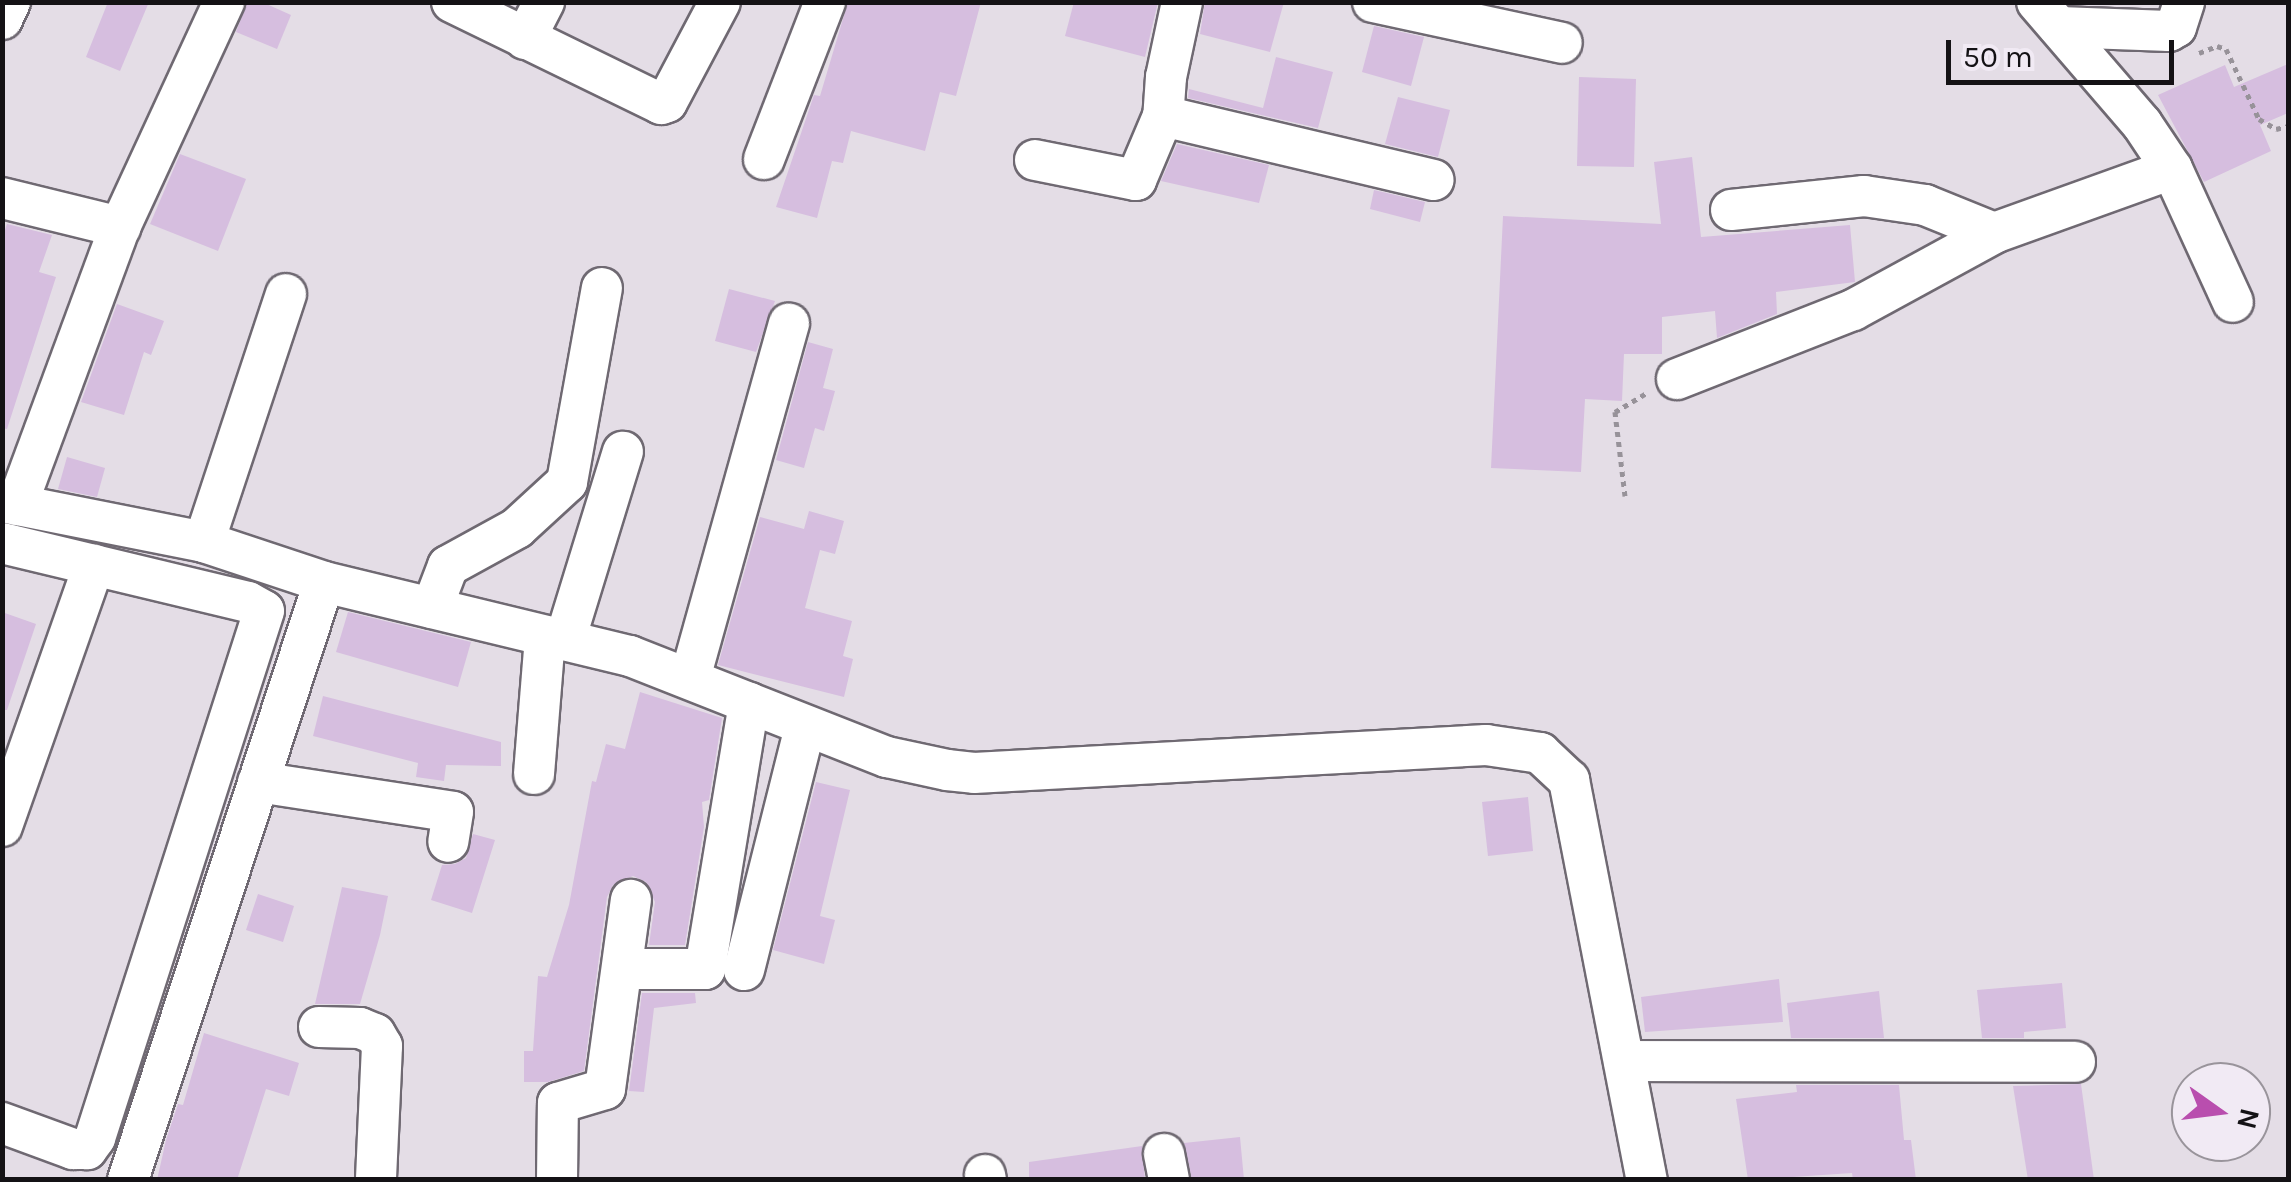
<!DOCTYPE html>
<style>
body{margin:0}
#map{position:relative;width:2291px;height:1182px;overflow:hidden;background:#e4dde6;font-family:Karla,sans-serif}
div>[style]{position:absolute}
.building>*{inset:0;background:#d6bedf}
.path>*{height:5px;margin-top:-2.5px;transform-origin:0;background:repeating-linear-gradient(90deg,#979299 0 5px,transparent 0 10px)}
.roads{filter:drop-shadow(2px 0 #6f6972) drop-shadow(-2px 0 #6f6972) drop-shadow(0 2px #6f6972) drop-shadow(0 -2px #6f6972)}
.minor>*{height:40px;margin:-20px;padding:0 20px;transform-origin:20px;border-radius:20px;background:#fff}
span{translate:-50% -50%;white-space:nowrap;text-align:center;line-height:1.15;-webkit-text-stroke:8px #f1eaf4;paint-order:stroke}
.frame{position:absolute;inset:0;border:5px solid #141215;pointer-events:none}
.north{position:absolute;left:2171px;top:1062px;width:100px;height:100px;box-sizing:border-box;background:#f1eaf4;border:2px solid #99949b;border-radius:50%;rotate:104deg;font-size:28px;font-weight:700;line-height:40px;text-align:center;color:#141215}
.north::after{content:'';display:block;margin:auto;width:35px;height:45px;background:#b94eae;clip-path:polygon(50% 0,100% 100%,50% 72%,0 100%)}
.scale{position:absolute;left:1946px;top:40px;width:228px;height:45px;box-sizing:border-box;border:5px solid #141215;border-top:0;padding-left:12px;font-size:30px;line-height:35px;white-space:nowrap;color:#141215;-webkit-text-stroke:8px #f1eaf4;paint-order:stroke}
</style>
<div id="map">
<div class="building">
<i style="clip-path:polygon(108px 2px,149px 2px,120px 71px,86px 57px)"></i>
<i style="clip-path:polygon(247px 2px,262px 2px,291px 15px,277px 49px,236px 32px)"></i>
<i style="clip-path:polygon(848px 2px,981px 2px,956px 96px,940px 92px,925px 151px,851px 131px,843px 163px,832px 161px,817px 218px,776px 207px,814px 95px,820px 96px)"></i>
<i style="clip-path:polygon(1074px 2px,1158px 2px,1145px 57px,1065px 36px)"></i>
<i style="clip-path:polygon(1205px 2px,1284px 2px,1270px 52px,1200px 34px)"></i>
<i style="clip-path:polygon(1374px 26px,1424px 37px,1411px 86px,1362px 72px)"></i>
<i style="clip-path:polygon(1276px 57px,1333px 72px,1318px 128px,1188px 98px,1189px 89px,1263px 108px)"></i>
<i style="clip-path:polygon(2288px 64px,2288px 113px,2260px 125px,2271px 151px,2204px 182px,2158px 95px,2225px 65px,2234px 87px)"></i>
<i style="clip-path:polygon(1579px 77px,1636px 79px,1634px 167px,1577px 166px)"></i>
<i style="clip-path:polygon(1398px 97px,1450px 110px,1438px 157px,1385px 144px)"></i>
<i style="clip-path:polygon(1177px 144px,1269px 165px,1259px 203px,1161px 181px)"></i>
<i style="clip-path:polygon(180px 154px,246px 179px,218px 251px,150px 224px)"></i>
<i style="clip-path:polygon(1692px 157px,1701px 237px,1850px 225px,1855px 282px,1776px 292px,1777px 314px,1717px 338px,1715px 311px,1662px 317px,1662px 354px,1624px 354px,1622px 401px,1585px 399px,1581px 472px,1491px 468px,1503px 216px,1661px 224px,1654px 162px)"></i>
<i style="clip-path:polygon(1374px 190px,1425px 202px,1420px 222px,1370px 209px)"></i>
<i style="clip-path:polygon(7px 224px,52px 235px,39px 272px,56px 277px,7px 429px,2px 428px,2px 238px)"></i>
<i style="clip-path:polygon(729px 289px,775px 301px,756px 352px,715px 341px)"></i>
<i style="clip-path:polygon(117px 304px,164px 321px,151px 355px,144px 352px,124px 415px,81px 402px)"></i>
<i style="clip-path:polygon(808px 342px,833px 349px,823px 388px,835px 391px,824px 431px,815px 428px,804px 468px,776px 460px)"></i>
<i style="clip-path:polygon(67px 457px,105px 468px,97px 497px,58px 489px)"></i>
<i style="clip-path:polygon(809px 511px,844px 521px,835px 554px,820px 550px,805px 608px,852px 621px,843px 656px,853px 659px,844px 697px,718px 665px,760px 517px,804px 529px)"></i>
<i style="clip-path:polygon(2px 612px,36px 624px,7px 710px,2px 710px)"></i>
<i style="clip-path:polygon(348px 612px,471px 642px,458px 687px,336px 652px)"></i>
<i style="clip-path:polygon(640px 692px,722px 718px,709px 800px,702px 802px,704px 827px,685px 945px,649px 945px,655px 902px,646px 882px,633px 876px,613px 885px,607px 897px,584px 1071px,548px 1082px,524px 1082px,524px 1051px,533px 1051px,538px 976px,547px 977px,569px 905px,592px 781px,596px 782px,606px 744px,625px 749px)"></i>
<i style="clip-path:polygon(323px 696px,501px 742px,501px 766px,446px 765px,444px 781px,416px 777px,418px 763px,313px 736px)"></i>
<i style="clip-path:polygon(816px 782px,850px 790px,820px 916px,835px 920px,824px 964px,773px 950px)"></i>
<i style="clip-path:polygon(1528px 797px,1533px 851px,1488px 856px,1482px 802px)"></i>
<i style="clip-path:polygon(473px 834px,495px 840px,472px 913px,431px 900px,442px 865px,455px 864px,466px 858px)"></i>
<i style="clip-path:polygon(342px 887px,388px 896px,380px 935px,360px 1004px,315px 1004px)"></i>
<i style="clip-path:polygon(258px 894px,294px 906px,283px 942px,246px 930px)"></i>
<i style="clip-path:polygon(1779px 979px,1783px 1022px,1645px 1032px,1641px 997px)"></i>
<i style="clip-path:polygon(2062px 983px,2066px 1028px,2024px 1032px,2024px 1038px,1982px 1038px,1977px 990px)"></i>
<i style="clip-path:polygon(1879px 991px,1884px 1038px,1791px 1038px,1787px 1003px)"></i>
<i style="clip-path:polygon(642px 993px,695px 993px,696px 1003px,654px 1008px,644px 1092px,629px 1091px)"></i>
<i style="clip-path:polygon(204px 1033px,299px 1063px,289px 1096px,266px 1089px,237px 1180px,157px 1180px,166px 1140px,178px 1104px,183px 1105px)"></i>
<i style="clip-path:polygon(2081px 1084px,2094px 1180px,2028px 1180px,2013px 1086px)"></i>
<i style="clip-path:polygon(1796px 1085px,1899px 1085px,1904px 1140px,1911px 1140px,1916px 1180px,1853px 1180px,1852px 1173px,1748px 1180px,1736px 1099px,1797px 1092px)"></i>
<i style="clip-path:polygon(1240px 1137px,1244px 1180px,1192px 1180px,1184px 1143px)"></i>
<i style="clip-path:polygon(1142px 1146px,1145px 1180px,1029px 1180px,1029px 1162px)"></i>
</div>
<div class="path">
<i style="left:2199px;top:53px;width:19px;rotate:-21deg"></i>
<i style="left:2217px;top:46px;width:9px;rotate:18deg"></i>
<i style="left:2226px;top:49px;width:77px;rotate:64.8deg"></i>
<i style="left:2259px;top:119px;width:20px;rotate:30deg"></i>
<i style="left:2276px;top:129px;width:12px;rotate:-14deg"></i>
<i style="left:1625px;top:496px;width:85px;rotate:-96.8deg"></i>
<i style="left:1615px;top:412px;width:37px;rotate:-31deg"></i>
</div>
<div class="roads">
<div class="minor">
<i style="left:452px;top:2px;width:233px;rotate:26deg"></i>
<i style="left:661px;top:104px;width:6px;rotate:-18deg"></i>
<i style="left:667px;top:102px;width:113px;rotate:-62.1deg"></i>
<i style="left:1182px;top:2px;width:77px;rotate:102deg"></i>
<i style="left:1166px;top:77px;width:39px;rotate:94deg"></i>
<i style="left:1163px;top:116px;width:278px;rotate:13.3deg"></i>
<i style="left:1373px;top:2px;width:193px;rotate:12.2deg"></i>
<i style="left:2037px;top:2px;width:161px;rotate:49.3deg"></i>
<i style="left:2142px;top:124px;width:54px;rotate:56.3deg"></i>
<i style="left:2172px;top:169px;width:146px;rotate:65.4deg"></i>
<i style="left:2px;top:19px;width:19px;rotate:-65deg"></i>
<i style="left:2059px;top:27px;width:110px;rotate:2.1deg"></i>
<i style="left:2169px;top:31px;width:8px;rotate:-30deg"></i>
<i style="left:2176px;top:27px;width:26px;rotate:-72deg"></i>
<i style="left:525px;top:39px;width:42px;rotate:-62.8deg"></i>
<i style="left:764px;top:159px;width:168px;rotate:-68.8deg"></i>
<i style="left:1035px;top:160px;width:103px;rotate:11.2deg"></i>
<i style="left:1136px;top:180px;width:69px;rotate:-67.1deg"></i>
<i style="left:2px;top:198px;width:122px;rotate:13.8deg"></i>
<i style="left:1731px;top:210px;width:134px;rotate:-6deg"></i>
<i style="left:1864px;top:196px;width:62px;rotate:8.4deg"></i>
<i style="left:1925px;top:205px;width:74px;rotate:22.1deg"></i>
<i style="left:1677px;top:379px;width:189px;rotate:-21.4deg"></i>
<i style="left:1853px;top:310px;width:161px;rotate:-28.6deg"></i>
<i style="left:1994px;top:233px;width:189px;rotate:-19.8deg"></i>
<i style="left:2px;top:502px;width:206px;rotate:11.2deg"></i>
<i style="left:204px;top:542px;width:126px;rotate:18.4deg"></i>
<i style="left:324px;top:582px;width:315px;rotate:13.6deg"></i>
<i style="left:630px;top:656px;width:276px;rotate:21.5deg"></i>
<i style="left:887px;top:757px;width:61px;rotate:12.2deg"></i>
<i style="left:947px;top:770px;width:27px;rotate:6deg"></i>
<i style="left:974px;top:773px;width:513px;rotate:-3.13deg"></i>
<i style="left:1486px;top:745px;width:55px;rotate:8.4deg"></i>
<i style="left:1540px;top:753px;width:40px;rotate:43deg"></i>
<i style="left:1569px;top:780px;width:408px;rotate:79deg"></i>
<i style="left:17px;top:505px;width:296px;rotate:-69.7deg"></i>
<i style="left:120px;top:227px;width:248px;rotate:-65.2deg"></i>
<i style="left:204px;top:542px;width:261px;rotate:-71.7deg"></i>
<i style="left:2px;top:543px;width:253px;rotate:13.5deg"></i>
<i style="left:248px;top:602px;width:18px;rotate:29deg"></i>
<i style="left:264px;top:611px;width:553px;rotate:107.78deg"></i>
<i style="left:95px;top:1138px;width:14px;rotate:126deg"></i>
<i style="left:87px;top:1149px;width:14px;rotate:180deg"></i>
<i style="left:73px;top:1149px;width:76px;rotate:-159.9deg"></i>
<i style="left:432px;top:608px;width:45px;rotate:-69.1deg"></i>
<i style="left:448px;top:566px;width:79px;rotate:-28.8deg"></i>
<i style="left:517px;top:528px;width:68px;rotate:-42.6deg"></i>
<i style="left:567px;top:482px;width:197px;rotate:-79.8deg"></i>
<i style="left:565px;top:640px;width:197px;rotate:-72.9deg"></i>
<i style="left:690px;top:678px;width:368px;rotate:-74.4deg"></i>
<i style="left:534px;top:774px;width:138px;rotate:-85.4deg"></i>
<i style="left:258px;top:782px;width:197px;rotate:8.7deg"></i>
<i style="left:453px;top:812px;width:30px;rotate:99deg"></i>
<i style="left:2px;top:826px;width:277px;rotate:-70.6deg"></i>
<i style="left:622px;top:969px;width:83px"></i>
<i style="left:705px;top:969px;width:270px;rotate:-80.6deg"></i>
<i style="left:744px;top:970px;width:251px;rotate:-75.9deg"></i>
<i style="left:319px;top:1027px;width:41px;rotate:1.4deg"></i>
<i style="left:360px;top:1028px;width:16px;rotate:22deg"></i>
<i style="left:375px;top:1034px;width:14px;rotate:60deg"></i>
<i style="left:382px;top:1046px;width:134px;rotate:92.6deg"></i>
<i style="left:1624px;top:1061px;width:451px;rotate:0.1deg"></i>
<i style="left:1164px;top:1154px;width:26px;rotate:79deg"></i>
<i style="left:985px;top:1175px;width:5px;rotate:79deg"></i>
<i style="left:128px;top:1180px;width:629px;rotate:-71.85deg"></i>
<i style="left:557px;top:1180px;width:77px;rotate:-89.3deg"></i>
<i style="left:558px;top:1103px;width:49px;rotate:-16.6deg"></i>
<i style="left:605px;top:1089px;width:191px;rotate:-82.2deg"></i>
</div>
</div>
<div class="frame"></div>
<div class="north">N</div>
<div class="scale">50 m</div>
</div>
